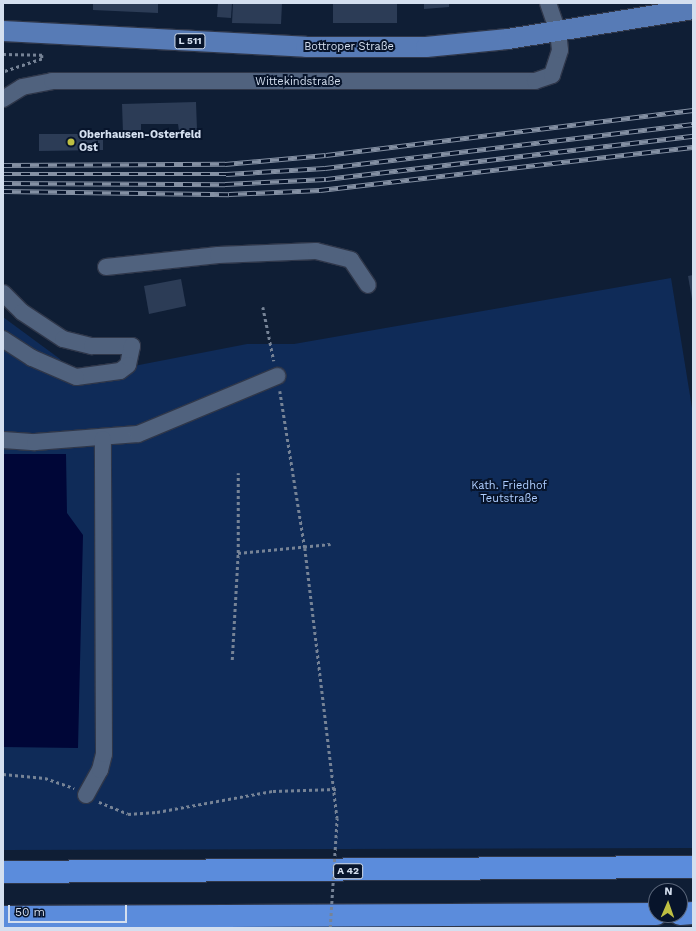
<!DOCTYPE html>
<meta charset="utf-8">
<style>
body{margin:0}
#map{position:relative;width:696px;height:931px;overflow:hidden;background:#0f1e35;font-family:"Work Sans",sans-serif}
div>[style]{position:absolute}
.green>*{inset:0;background:#0f2b58}
.water>*{inset:0;background:#000637}
.building>*{inset:0;background:#2c3c56}
.path>*{height:2.5px;margin-top:-1.25px;transform-origin:0;background:repeating-linear-gradient(90deg,#768396 0 3px,transparent 0 6px)}
.roads{filter:drop-shadow(1px 0 #2f374a) drop-shadow(-1px 0 #2f374a) drop-shadow(0 1px #2f374a) drop-shadow(0 -1px #2f374a)}
.minor>*{height:16px;margin:-8px;padding:0 8px;transform-origin:8px;border-radius:8px;background:#50627e}
.major>*{height:20px;margin:-10px;padding:0 10px;transform-origin:10px;border-radius:10px;background:#577bb6}
.highway>*{height:22px;margin:-11px;padding:0 11px;transform-origin:11px;border-radius:11px;background:#5b8cdc}
.rail>*{height:4.5px;margin-top:-2.25px;transform-origin:0;background:repeating-linear-gradient(90deg,#07142b 0 9px,#8490a3 0 18px);box-sizing:border-box;border-block:1px solid #8490a3}
.path-bridge>*{height:2.5px;margin-top:-1.25px;transform-origin:0;background:repeating-linear-gradient(90deg,#768396 0 3px,transparent 0 6px)}
.dots>*{width:11px;height:11px;translate:-50% -50%;box-sizing:border-box;border:2px solid #07142b;border-radius:50%}
span{translate:-50% -50%;white-space:nowrap;text-align:center;line-height:1.15;-webkit-text-stroke:4px #07142b;paint-order:stroke}
.shield-label span{padding:1px 3px;background:#07142b;border:1px solid;border-radius:3px;-webkit-text-stroke-width:0}
.shield-label{font-size:10px;color:#d4dfef;font-weight:700}
.street-label{font-size:11px;color:#d4dfef}
.poi-label{font-size:11px;color:#d4dfef;font-weight:700}
.left{translate:0 -50%;text-align:left}
.park-label{font-size:11px;color:#afceff}
.frame{position:absolute;inset:0;border:4px solid #d4dfef;pointer-events:none}
.north{position:absolute;left:648px;top:883px;width:40px;height:40px;box-sizing:border-box;background:#07142b;border:1px solid #596579;border-radius:50%;rotate:2deg;font-size:11px;font-weight:700;line-height:16px;text-align:center;color:#d4dfef}
.north::after{content:'';display:block;margin:auto;width:14px;height:18px;background:#bebf42;clip-path:polygon(50% 0,100% 100%,50% 72%,0 100%)}
.scale{position:absolute;left:8px;top:905px;width:119px;height:18px;box-sizing:border-box;border:2px solid #d4dfef;border-top:0;padding-left:5px;font-size:12px;line-height:14px;white-space:nowrap;color:#d4dfef;-webkit-text-stroke:3px #07142b;paint-order:stroke}
</style>
<div id="map">
<div class="green">
<i style="clip-path:polygon(671px 278px,693px 414px,693px 848px,3px 850px,3px 317px,60px 359px,67px 379px,247px 344px,294px 344px)"></i>
</div>
<div class="water">
<i style="clip-path:polygon(3px 454px,66px 454px,67px 513px,83px 535px,78px 748px,3px 747px)"></i>
</div>
<div class="building">
<i style="clip-path:polygon(93px 3px,158px 3px,158px 13px,93px 10px)"></i>
<i style="clip-path:polygon(218px 3px,232px 3px,231px 18px,217px 17px)"></i>
<i style="clip-path:polygon(233px 3px,282px 3px,281px 24px,232px 23px)"></i>
<i style="clip-path:polygon(333px 3px,397px 3px,397px 23px,333px 23px)"></i>
<i style="clip-path:polygon(424px 3px,449px 3px,449px 7px,424px 9px)"></i>
<i style="clip-path:polygon(196px 102px,197px 130px,179px 131px,178px 124px,141px 124px,141px 133px,123px 133px,122px 104px)"></i>
<i style="clip-path:polygon(39px 134px,103px 134px,103px 150px,39px 151px)"></i>
<i style="clip-path:polygon(693px 275px,693px 299px,692px 299px,688px 276px)"></i>
<i style="clip-path:polygon(181px 279px,186px 306px,149px 314px,144px 286px)"></i>
</div>
<div class="path">
<i style="left:3px;top:54px;width:39px;rotate:1deg"></i>
<i style="left:42px;top:55px;width:4px;rotate:90deg"></i>
<i style="left:42px;top:59px;width:41px;rotate:161.6deg"></i>
<i style="left:263px;top:307px;width:55px;rotate:78.5deg"></i>
<i style="left:280px;top:391px;width:159px;rotate:81deg"></i>
<i style="left:305px;top:548px;width:272px;rotate:83.2deg"></i>
<i style="left:238px;top:553px;width:93px;rotate:-5.5deg"></i>
<i style="left:232px;top:660px;width:107px;rotate:-86.8deg"></i>
<i style="left:238px;top:553px;width:80px;rotate:-90deg"></i>
<i style="left:3px;top:774px;width:42px;rotate:5.4deg"></i>
<i style="left:45px;top:778px;width:31px;rotate:19deg"></i>
<i style="left:99px;top:802px;width:31px;rotate:22deg"></i>
<i style="left:128px;top:814px;width:29px;rotate:-4deg"></i>
<i style="left:157px;top:812px;width:118px;rotate:-10.3deg"></i>
<i style="left:273px;top:791px;width:63px;rotate:-1.8deg"></i>
</div>
<div class="roads">
<div class="minor">
<i style="left:3px;top:99px;width:22px;rotate:-32deg"></i>
<i style="left:22px;top:87px;width:31px;rotate:-11deg"></i>
<i style="left:52px;top:81px;width:483px"></i>
<i style="left:535px;top:81px;width:18px;rotate:-19deg"></i>
<i style="left:552px;top:75px;width:26px;rotate:-72deg"></i>
<i style="left:560px;top:50px;width:18px;rotate:-96deg"></i>
<i style="left:558px;top:32px;width:31px;rotate:-109deg"></i>
<i style="left:106px;top:267px;width:113px;rotate:-6.1deg"></i>
<i style="left:218px;top:255px;width:98px;rotate:-2.3deg"></i>
<i style="left:316px;top:251px;width:36px;rotate:14deg"></i>
<i style="left:351px;top:260px;width:30px;rotate:56deg"></i>
<i style="left:3px;top:293px;width:27px;rotate:45deg"></i>
<i style="left:22px;top:312px;width:49px;rotate:33.4deg"></i>
<i style="left:63px;top:339px;width:30px;rotate:14deg"></i>
<i style="left:92px;top:346px;width:40px"></i>
<i style="left:132px;top:346px;width:19px;rotate:102deg"></i>
<i style="left:128px;top:365px;width:10px;rotate:143deg"></i>
<i style="left:120px;top:371px;width:44px;rotate:172.2deg"></i>
<i style="left:76px;top:377px;width:48px;rotate:-156.6deg"></i>
<i style="left:32px;top:358px;width:35px;rotate:-147deg"></i>
<i style="left:3px;top:440px;width:32px;rotate:4deg"></i>
<i style="left:35px;top:442px;width:103px;rotate:-4.4deg"></i>
<i style="left:138px;top:434px;width:151px;rotate:-22.6deg"></i>
<i style="left:86px;top:795px;width:29px;rotate:-61deg"></i>
<i style="left:100px;top:770px;width:16px;rotate:-76deg"></i>
<i style="left:104px;top:754px;width:315px;rotate:-90.2deg"></i>
</div>
<div class="major">
<i style="left:3px;top:31px;width:303px;rotate:3deg"></i>
<i style="left:306px;top:47px;width:120px"></i>
<i style="left:426px;top:47px;width:82px;rotate:-5.6deg"></i>
<i style="left:508px;top:39px;width:187px;rotate:-9.2deg"></i>
</div>
<div class="highway">
<i style="left:3px;top:872px;width:690px;rotate:-0.42deg"></i>
<i style="left:680px;top:914px;width:13px;rotate:-4deg"></i>
<i style="left:3px;top:917px;width:653px;rotate:-0.26deg"></i>
</div>
</div>
<div class="rail">
<i style="left:3px;top:165px;width:222px;rotate:-0.3deg"></i>
<i style="left:225px;top:164px;width:101px;rotate:-5.1deg"></i>
<i style="left:326px;top:155px;width:370px;rotate:-7deg"></i>
<i style="left:3px;top:174px;width:223px"></i>
<i style="left:226px;top:174px;width:99px;rotate:-3.5deg"></i>
<i style="left:325px;top:168px;width:371px;rotate:-6.8deg"></i>
<i style="left:3px;top:183px;width:222px;rotate:0.3deg"></i>
<i style="left:225px;top:184px;width:101px;rotate:-2.8deg"></i>
<i style="left:326px;top:179px;width:370px;rotate:-6.7deg"></i>
<i style="left:3px;top:191px;width:226px;rotate:0.8deg"></i>
<i style="left:229px;top:194px;width:91px;rotate:-2.5deg"></i>
<i style="left:320px;top:190px;width:375px;rotate:-6.6deg"></i>
</div>
<div class="path-bridge">
<i style="left:330px;top:928px;width:110px;rotate:-86.4deg"></i>
</div>
<div class="dots">
<i style="left:71px;top:142px;background:#bebf42"></i>
</div>
<div class="shield-label">
<span style="left:190px;top:41px">L 511</span>
<span style="left:348px;top:871px">A 42</span>
</div>
<div class="street-label">
<span style="left:349px;top:47px">Bottroper Straße</span>
<span style="left:298px;top:82px">Wittekindstraße</span>
</div>
<div class="poi-label">
<span class="left" style="left:79px;top:142px">Oberhausen-Osterfeld<br>Ost</span>
</div>
<div class="park-label">
<span style="left:509px;top:493px">Kath. Friedhof<br>Teutstraße</span>
</div>
<div class="frame"></div>
<div class="north">N</div>
<div class="scale">50 m</div>
</div>
